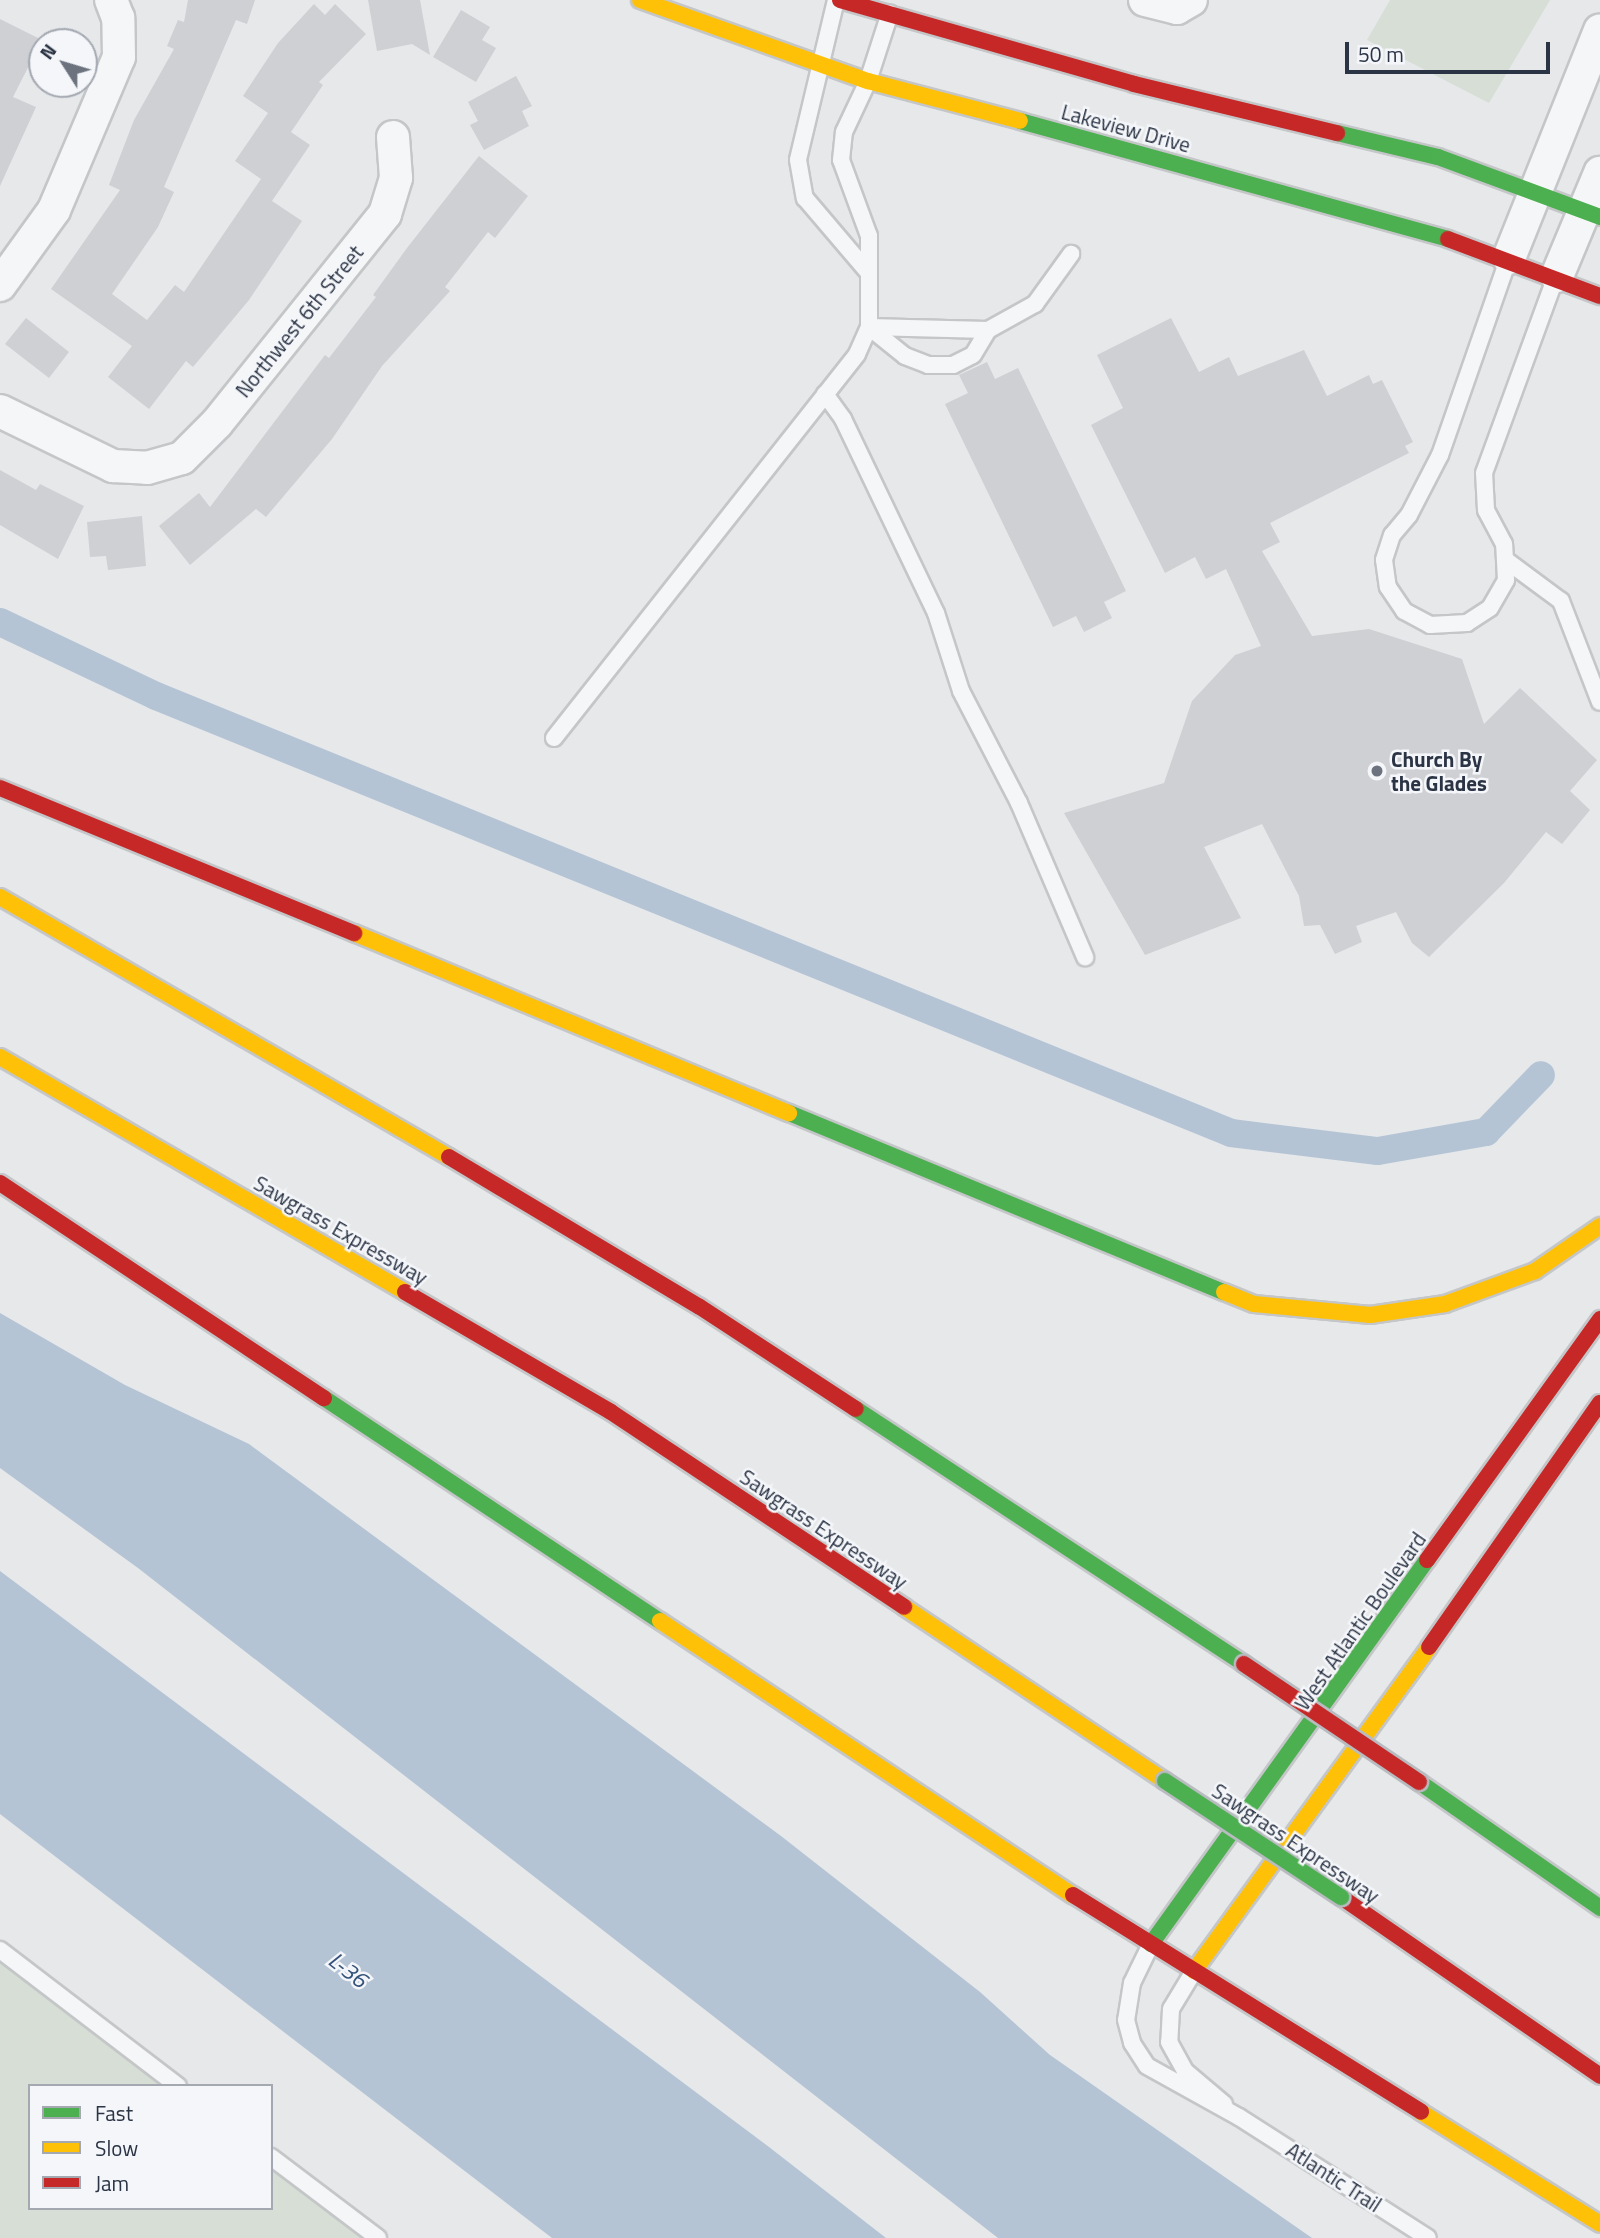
<!DOCTYPE html>
<style>
body{margin:0}
#map{position:relative;width:1600px;height:2238px;overflow:hidden;background:#e6e8ea;font-family:"Titillium Web",sans-serif}
div>[style]{position:absolute}
.green>*{inset:0;background:#d6ded6}
.water>*{inset:0;background:#b4c4d5}
.canal>*{height:28px;margin:-14px;padding:0 14px;transform-origin:14px;border-radius:14px;background:#b4c4d5}
.building>*{inset:0;background:#ced0d3}
.roads{filter:drop-shadow(2px 0 #c4c6c8) drop-shadow(-2px 0 #c4c6c8) drop-shadow(0 2px #c4c6c8) drop-shadow(0 -2px #c4c6c8)}
.lane>*{height:16px;margin:-8px;padding:0 8px;transform-origin:8px;border-radius:8px;background:#f5f6f7}
.street>*{height:32px;margin:-16px;padding:0 16px;transform-origin:16px;border-radius:16px;background:#f5f6f7}
.fast>*{height:16px;margin:-8px;padding:0 8px;transform-origin:8px;border-radius:8px;background:#4caf50}
.slow>*{height:16px;margin:-8px;padding:0 8px;transform-origin:8px;border-radius:8px;background:#ffc107}
.jam>*{height:16px;margin:-8px;padding:0 8px;transform-origin:8px;border-radius:8px;background:#c62828}
.bridges{filter:drop-shadow(2px 0 #b8bbbf) drop-shadow(-2px 0 #b8bbbf) drop-shadow(0 2px #b8bbbf) drop-shadow(0 -2px #b8bbbf)}
.fast-bridge>*{height:16px;margin:-8px;padding:0 8px;transform-origin:8px;border-radius:8px;background:#4caf50}
.jam-bridge>*{height:16px;margin:-8px;padding:0 8px;transform-origin:8px;border-radius:8px;background:#c62828}
.dots>*{width:19px;height:19px;translate:-50% -50%;box-sizing:border-box;border:4px solid #f4f6f9;border-radius:50%}
span{translate:-50% -50%;white-space:nowrap;text-align:center;line-height:1.15;-webkit-text-stroke:5px #f4f6f9;paint-order:stroke}
.street-label{font-size:21px;color:#2b3445}
.poi-label{font-size:21px;color:#2b3445;font-weight:700}
.left{translate:0 -50%;text-align:left}
.water-label{font-size:23px;color:#34527a;font-style:italic}
.legend{position:absolute;left:28px;top:2084px;width:245px;height:126px;box-sizing:border-box;background:#f4f6f9;border:2px solid #a4a8b1;margin:0;padding:9px 12px;list-style:none;font-size:21px;color:#2b3445}
.legend li{display:flex;align-items:center;gap:14px;height:35px}
.legend b{width:35px;border:2px solid #a4a8b1}
.north{position:absolute;left:28px;top:28px;width:70px;height:70px;box-sizing:border-box;background:#f4f6f9;border:2px solid #a4a8b1;border-radius:50%;rotate:307deg;font-size:19px;font-weight:700;line-height:28px;text-align:center;color:#2b3445}
.north::after{content:'';display:block;margin:auto;width:24px;height:32px;background:#6c737f;clip-path:polygon(50% 0,100% 100%,50% 72%,0 100%)}
.scale{position:absolute;left:1345px;top:42px;width:205px;height:32px;box-sizing:border-box;border:4px solid #2b3445;border-top:0;padding-left:9px;font-size:21px;line-height:24px;white-space:nowrap;color:#2b3445;-webkit-text-stroke:5px #f4f6f9;paint-order:stroke}
</style>
<div id="map">
<div class="green">
<i style="clip-path:polygon(1390px 0,1550px 0,1489px 103px,1367px 40px)"></i>
<i style="clip-path:polygon(0 1950px,178px 2086px,30px 2086px,30px 2208px,271px 2208px,271px 2157px,378px 2238px,0 2238px)"></i>
</div>
<div class="water">
<i style="clip-path:polygon(0 1313px,125px 1385px,249px 1444px,781px 1836px,980px 1992px,1050px 2055px,1312px 2238px,998px 2238px,138px 1568px,0 1468px)"></i>
<i style="clip-path:polygon(0 1571px,769px 2147px,886px 2238px,552px 2238px,0 1814px)"></i>
</div>
<div class="canal">
<i style="left:0;top:622px;width:173px;rotate:25.4deg"></i>
<i style="left:156px;top:696px;width:1160px;rotate:22.12deg"></i>
<i style="left:1231px;top:1133px;width:148px;rotate:7deg"></i>
<i style="left:1378px;top:1151px;width:110px;rotate:-10deg"></i>
<i style="left:1486px;top:1132px;width:79px;rotate:-46deg"></i>
</div>
<div class="building">
<i style="clip-path:polygon(188px 0,255px 0,247px 24px,236px 20px,164px 187px,174px 192px,158px 227px,112px 294px,147px 320px,175px 285px,184px 292px,261px 179px,235px 161px,268px 113px,243px 96px,278px 43px,314px 4px,325px 15px,335px 4px,366px 34px,319px 82px,323px 85px,291px 132px,310px 145px,272px 201px,302px 221px,249px 300px,193px 367px,186px 361px,149px 409px,108px 377px,132px 346px,51px 289px,120px 190px,109px 185px,134px 120px,174px 49px,167px 46px,178px 20px,184px 22px)"></i>
<i style="clip-path:polygon(368px 0,420px 0,430px 55px,412px 44px,377px 51px)"></i>
<i style="clip-path:polygon(461px 10px,490px 27px,482px 40px,496px 48px,476px 82px,433px 57px)"></i>
<i style="clip-path:polygon(0 19px,42px 40px,13px 97px,36px 107px,0 186px)"></i>
<i style="clip-path:polygon(516px 76px,532px 106px,522px 111px,529px 126px,484px 150px,470px 125px,478px 121px,468px 102px)"></i>
<i style="clip-path:polygon(479px 156px,528px 196px,495px 238px,488px 232px,445px 287px,450px 291px,382px 366px,332px 439px,266px 517px,256px 509px,190px 565px,159px 526px,199px 493px,210px 507px,325px 355px,329px 358px,376px 297px,373px 295px,407px 248px)"></i>
<i style="clip-path:polygon(26px 318px,69px 352px,49px 378px,5px 344px)"></i>
<i style="clip-path:polygon(1171px 318px,1199px 372px,1229px 357px,1238px 376px,1304px 350px,1327px 396px,1369px 375px,1373px 384px,1382px 380px,1413px 442px,1405px 446px,1409px 453px,1270px 523px,1280px 542px,1262px 551px,1312px 636px,1369px 629px,1462px 659px,1484px 724px,1520px 688px,1597px 760px,1570px 791px,1590px 810px,1562px 844px,1546px 832px,1504px 883px,1429px 957px,1412px 943px,1396px 912px,1356px 926px,1362px 942px,1335px 954px,1320px 925px,1304px 926px,1299px 896px,1262px 824px,1204px 847px,1241px 918px,1145px 955px,1064px 813px,1164px 783px,1192px 701px,1235px 655px,1261px 646px,1226px 569px,1206px 579px,1195px 557px,1165px 573px,1091px 425px,1123px 408px,1097px 355px)"></i>
<i style="clip-path:polygon(987px 362px,995px 379px,1018px 368px,1126px 591px,1104px 602px,1112px 618px,1084px 632px,1076px 616px,1053px 627px,945px 404px,968px 393px,959px 375px)"></i>
<i style="clip-path:polygon(0 470px,36px 490px,40px 484px,84px 506px,58px 559px,0 525px)"></i>
<i style="clip-path:polygon(142px 516px,146px 566px,108px 570px,106px 556px,90px 557px,87px 522px)"></i>
</div>
<div class="roads">
<div class="lane">
<i style="left:836px;top:0;width:164px;rotate:103.4deg"></i>
<i style="left:798px;top:160px;width:39px;rotate:80deg"></i>
<i style="left:805px;top:198px;width:97px;rotate:49.6deg"></i>
<i style="left:1508px;top:260px;width:207px;rotate:109.2deg"></i>
<i style="left:1440px;top:455px;width:68px;rotate:117.3deg"></i>
<i style="left:1409px;top:515px;width:26px;rotate:130deg"></i>
<i style="left:1392px;top:535px;width:26px;rotate:108deg"></i>
<i style="left:1384px;top:560px;width:27px;rotate:82deg"></i>
<i style="left:1388px;top:587px;width:29px;rotate:56deg"></i>
<i style="left:1404px;top:611px;width:30px;rotate:28deg"></i>
<i style="left:1430px;top:625px;width:37px;rotate:-3deg"></i>
<i style="left:1467px;top:623px;width:27px;rotate:-33deg"></i>
<i style="left:1490px;top:608px;width:32px;rotate:-60deg"></i>
<i style="left:1506px;top:580px;width:36px;rotate:-93deg"></i>
<i style="left:1504px;top:544px;width:38px;rotate:-118deg"></i>
<i style="left:1486px;top:510px;width:37px;rotate:-93deg"></i>
<i style="left:1484px;top:473px;width:207px;rotate:-69.9deg"></i>
<i style="left:869px;top:327px;width:119px;rotate:1.4deg"></i>
<i style="left:988px;top:330px;width:54px;rotate:-29deg"></i>
<i style="left:1035px;top:304px;width:62px;rotate:-54.2deg"></i>
<i style="left:869px;top:327px;width:46px;rotate:38.9deg"></i>
<i style="left:905px;top:356px;width:25px;rotate:21deg"></i>
<i style="left:928px;top:365px;width:25px"></i>
<i style="left:953px;top:365px;width:22px;rotate:-27deg"></i>
<i style="left:973px;top:355px;width:29px;rotate:-59deg"></i>
<i style="left:825px;top:394px;width:31px;rotate:54deg"></i>
<i style="left:843px;top:419px;width:215px;rotate:64.4deg"></i>
<i style="left:936px;top:613px;width:82px;rotate:72.2deg"></i>
<i style="left:961px;top:691px;width:126px;rotate:62.6deg"></i>
<i style="left:1019px;top:803px;width:168px;rotate:66.8deg"></i>
<i style="left:1507px;top:561px;width:67px;rotate:36.5deg"></i>
<i style="left:1561px;top:601px;width:108px;rotate:68.9deg"></i>
<i style="left:554px;top:738px;width:489px;rotate:-51.7deg"></i>
<i style="left:857px;top:354px;width:30px;rotate:-66deg"></i>
<i style="left:869px;top:327px;width:91px;rotate:-90deg"></i>
<i style="left:869px;top:236px;width:81px;rotate:-110.2deg"></i>
<i style="left:841px;top:160px;width:28px;rotate:-84deg"></i>
<i style="left:844px;top:132px;width:56px;rotate:-64.8deg"></i>
<i style="left:868px;top:81px;width:71px;rotate:-72.1deg"></i>
<i style="left:1151px;top:1944px;width:43px;rotate:116deg"></i>
<i style="left:1132px;top:1983px;width:37px;rotate:99deg"></i>
<i style="left:1126px;top:2020px;width:24px;rotate:75deg"></i>
<i style="left:1132px;top:2043px;width:27px;rotate:57deg"></i>
<i style="left:1147px;top:2066px;width:105px;rotate:29deg"></i>
<i style="left:1239px;top:2117px;width:224px;rotate:32.6deg"></i>
<i style="left:0;top:1950px;width:224px;rotate:37.4deg"></i>
<i style="left:1194px;top:1971px;width:44px;rotate:121.2deg"></i>
<i style="left:1171px;top:2009px;width:33px;rotate:93deg"></i>
<i style="left:1169px;top:2042px;width:33px;rotate:61deg"></i>
<i style="left:1185px;top:2071px;width:51px;rotate:40.2deg"></i>
<i style="left:271px;top:2157px;width:134px;rotate:37.1deg"></i>
</div>
<div class="street">
<i style="left:1145px;top:0;width:33px;rotate:14deg"></i>
<i style="left:1177px;top:8px;width:16px;rotate:-30deg"></i>
<i style="left:1509px;top:258px;width:245px;rotate:-68.2deg"></i>
<i style="left:1557px;top:276px;width:112px;rotate:-67.3deg"></i>
<i style="left:0;top:285px;width:92px;rotate:-54.2deg"></i>
<i style="left:54px;top:210px;width:166px;rotate:-67deg"></i>
<i style="left:119px;top:57px;width:39px;rotate:-91deg"></i>
<i style="left:118px;top:18px;width:19px;rotate:-111deg"></i>
<i style="left:0;top:411px;width:126px;rotate:26deg"></i>
<i style="left:113px;top:466px;width:34px;rotate:3deg"></i>
<i style="left:147px;top:468px;width:36px;rotate:-16deg"></i>
<i style="left:182px;top:458px;width:49px;rotate:-45deg"></i>
<i style="left:217px;top:423px;width:268px;rotate:-51.2deg"></i>
<i style="left:385px;top:214px;width:38px;rotate:-73deg"></i>
<i style="left:396px;top:178px;width:41px;rotate:-94.2deg"></i>
</div>
<div class="fast">
<i style="left:1020px;top:121px;width:444px;rotate:15.4deg"></i>
<i style="left:1337px;top:133px;width:104px;rotate:13.4deg"></i>
<i style="left:1438px;top:157px;width:173px;rotate:20.3deg"></i>
<i style="left:789px;top:1113px;width:470px;rotate:22.4deg"></i>
<i style="left:324px;top:1398px;width:403px;rotate:33.6deg"></i>
<i style="left:856px;top:1409px;width:464px;rotate:33.3deg"></i>
<i style="left:1419px;top:1782px;width:221px;rotate:34.8deg"></i>
<i style="left:1151px;top:1944px;width:473px;rotate:-54.3deg"></i>
</div>
<div class="slow">
<i style="left:640px;top:0;width:242px;rotate:19.6deg"></i>
<i style="left:868px;top:81px;width:157px;rotate:14.7deg"></i>
<i style="left:0;top:897px;width:519px;rotate:30.07deg"></i>
<i style="left:354px;top:933px;width:471px;rotate:22.5deg"></i>
<i style="left:0;top:1057px;width:468px;rotate:30.1deg"></i>
<i style="left:1224px;top:1292px;width:32px;rotate:22deg"></i>
<i style="left:1254px;top:1304px;width:117px;rotate:5.4deg"></i>
<i style="left:1370px;top:1315px;width:76px;rotate:-8.3deg"></i>
<i style="left:1445px;top:1304px;width:96px;rotate:-20.1deg"></i>
<i style="left:1535px;top:1271px;width:79px;rotate:-34.7deg"></i>
<i style="left:904px;top:1607px;width:314px;rotate:33.7deg"></i>
<i style="left:660px;top:1621px;width:496px;rotate:33.6deg"></i>
<i style="left:1194px;top:1971px;width:400px;rotate:-54deg"></i>
<i style="left:1421px;top:2112px;width:211px;rotate:32deg"></i>
</div>
<div class="jam">
<i style="left:840px;top:0;width:306px;rotate:15.9deg"></i>
<i style="left:1134px;top:84px;width:209px;rotate:13.6deg"></i>
<i style="left:1448px;top:239px;width:162px;rotate:20.6deg"></i>
<i style="left:0;top:788px;width:383px;rotate:22.3deg"></i>
<i style="left:449px;top:1157px;width:292px;rotate:30.9deg"></i>
<i style="left:700px;top:1307px;width:186px;rotate:33.2deg"></i>
<i style="left:0;top:1183px;width:389px;rotate:33.6deg"></i>
<i style="left:405px;top:1292px;width:238px;rotate:30.2deg"></i>
<i style="left:611px;top:1412px;width:352px;rotate:33.6deg"></i>
<i style="left:1427px;top:1560px;width:297px;rotate:-54.3deg"></i>
<i style="left:1429px;top:1647px;width:298px;rotate:-55deg"></i>
<i style="left:1073px;top:1895px;width:410px;rotate:31.9deg"></i>
<i style="left:1341px;top:1897px;width:315px;rotate:34.6deg"></i>
</div>
</div>
<div class="bridges">
<div class="fast-bridge">
<i style="left:1165px;top:1781px;width:211px;rotate:33.4deg"></i>
</div>
<div class="jam-bridge">
<i style="left:1244px;top:1664px;width:211px;rotate:34deg"></i>
</div>
</div>
<div class="dots">
<i style="left:1377px;top:771px;background:#6c737f"></i>
</div>
<div class="street-label">
<span style="left:1126px;top:128px;rotate:15deg">Lakeview Drive</span>
<span style="left:299px;top:321px;rotate:-51deg">Northwest 6th Street</span>
<span style="left:341px;top:1230px;rotate:30deg">Sawgrass Expressway</span>
<span style="left:824px;top:1529px;rotate:34deg">Sawgrass Expressway</span>
<span style="left:1360px;top:1621px;rotate:-55deg">West Atlantic Boulevard</span>
<span style="left:1296px;top:1843px;rotate:34deg">Sawgrass Expressway</span>
<span style="left:1334px;top:2177px;rotate:33deg">Atlantic Trail</span>
</div>
<div class="poi-label">
<span class="left" style="left:1391px;top:771px">Church By<br>the Glades</span>
</div>
<div class="water-label">
<span style="left:348px;top:1970px;rotate:38deg">L-36</span>
</div>
<ul class="legend">
<li><b style="height:9px;background:#4caf50"></b>Fast</li>
<li><b style="height:9px;background:#ffc107"></b>Slow</li>
<li><b style="height:9px;background:#c62828"></b>Jam</li>
</ul>
<div class="north">N</div>
<div class="scale">50 m</div>
</div>
